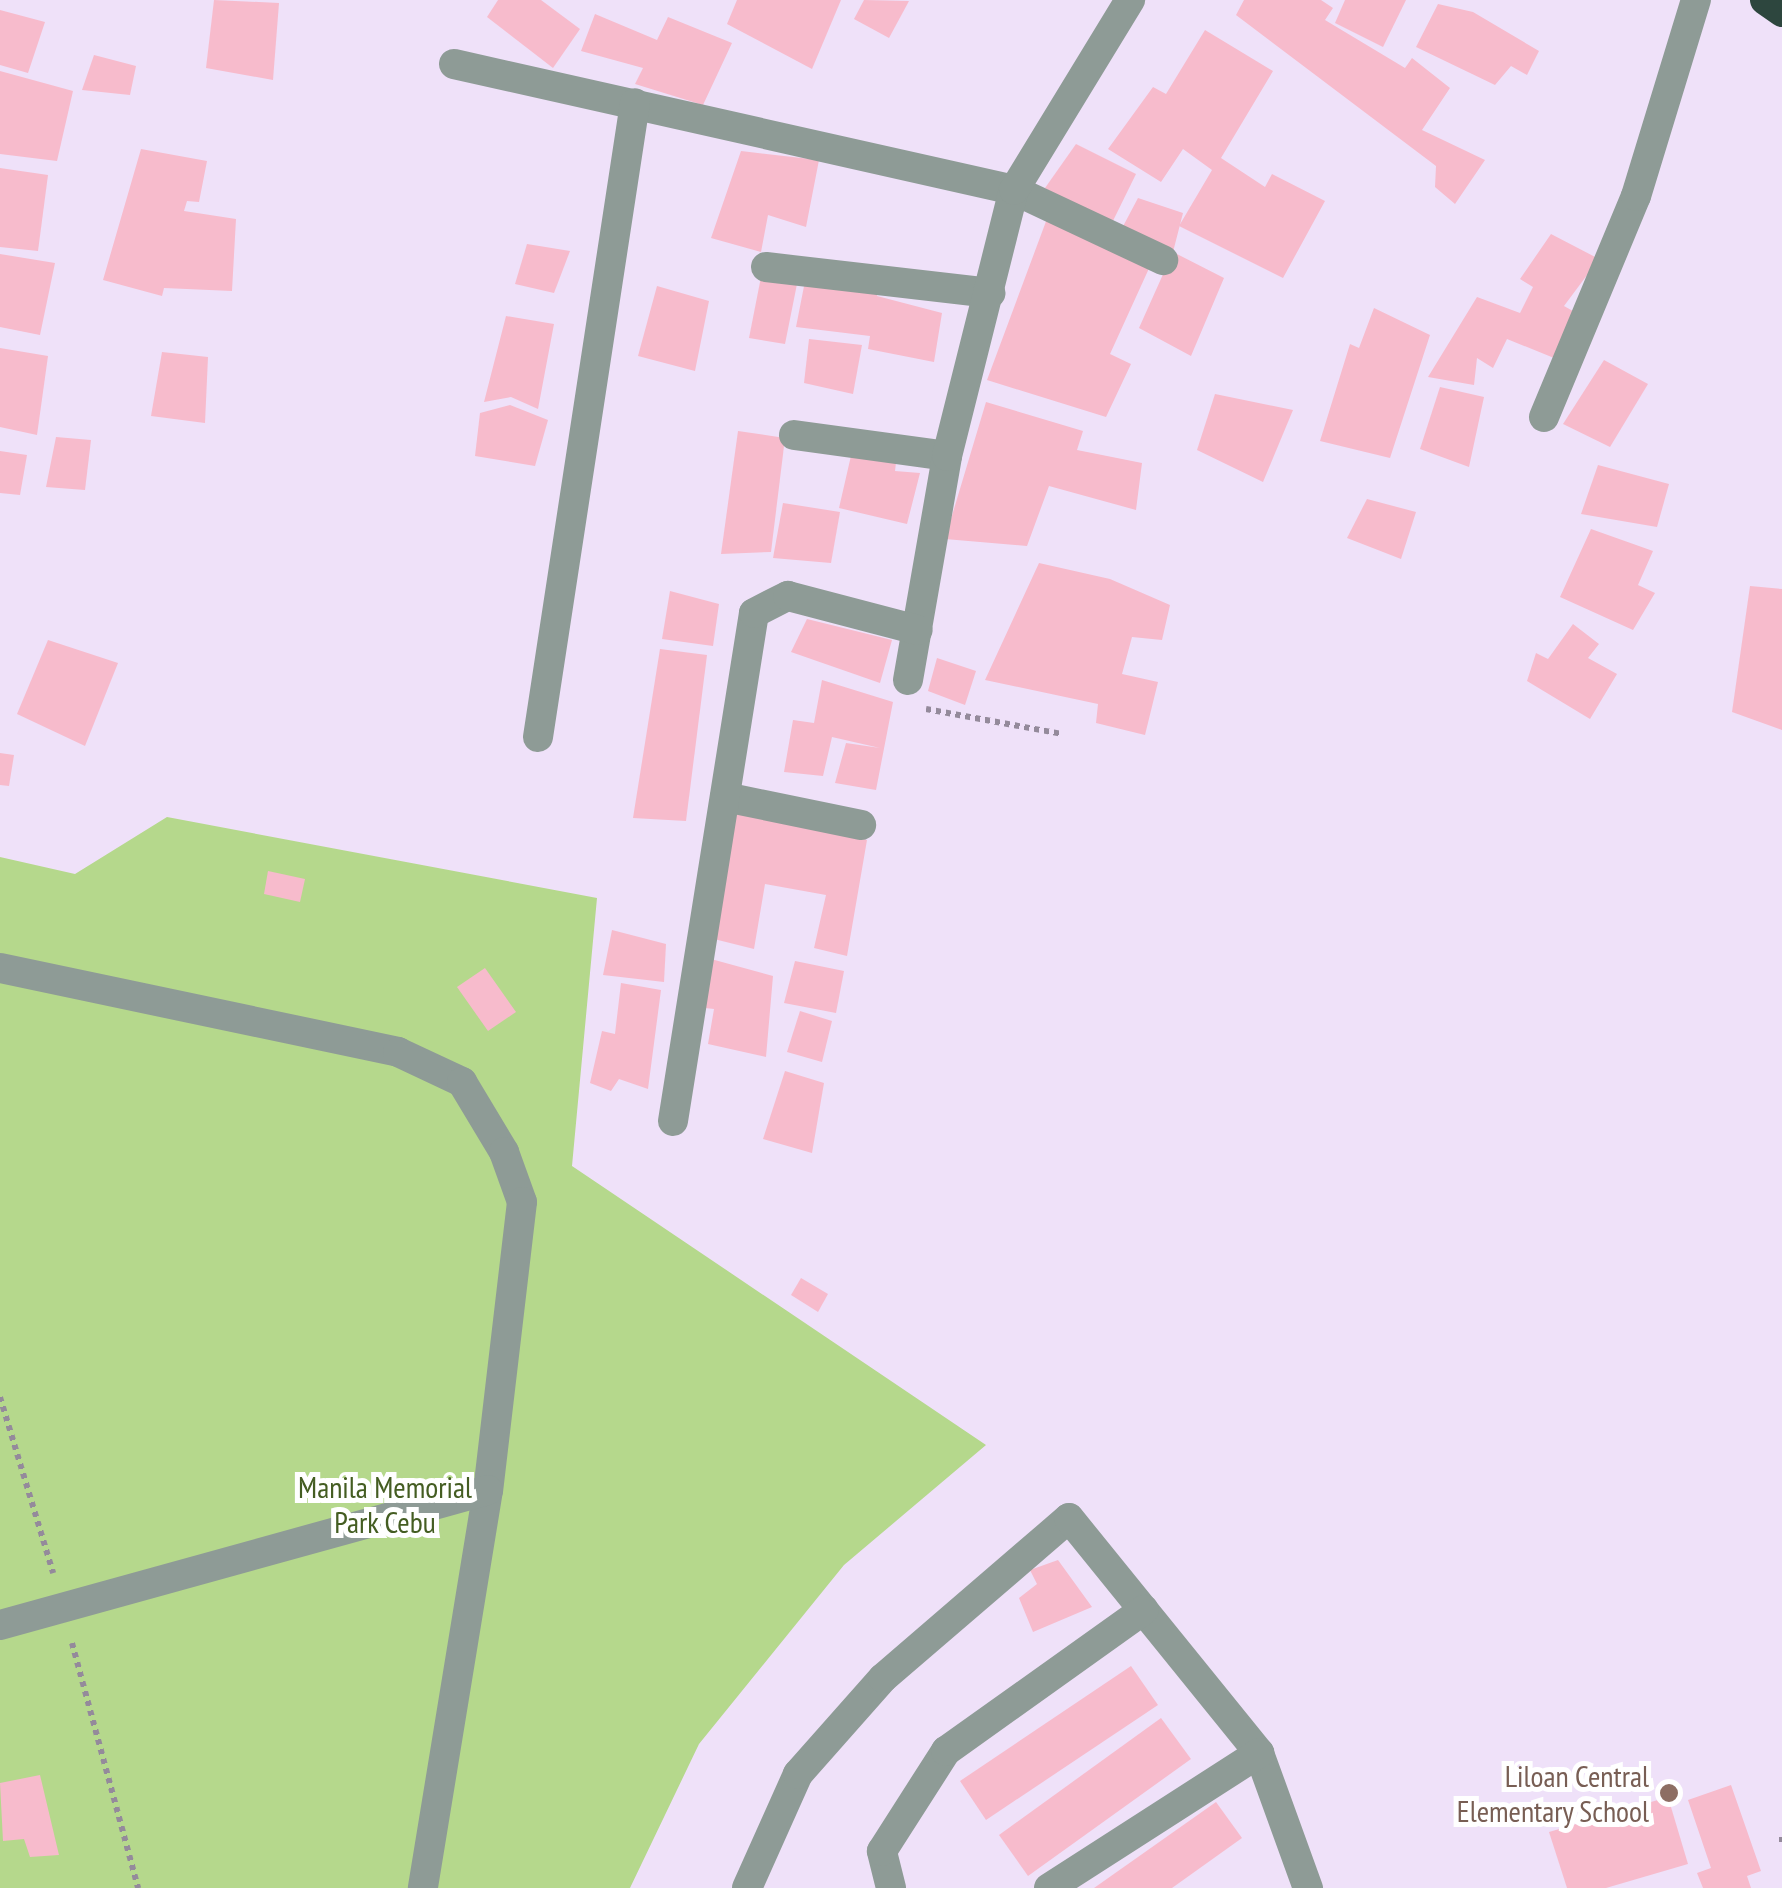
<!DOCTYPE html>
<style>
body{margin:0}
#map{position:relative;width:1782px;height:1888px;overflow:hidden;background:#efe1f9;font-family:"PT Sans Narrow",sans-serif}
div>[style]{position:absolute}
.green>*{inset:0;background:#b5d88c}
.building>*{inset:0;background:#f7bbcc}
.path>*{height:6px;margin-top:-3px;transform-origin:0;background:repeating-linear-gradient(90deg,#948a9b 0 5px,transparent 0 10px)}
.minor>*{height:30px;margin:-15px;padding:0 15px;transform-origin:15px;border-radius:15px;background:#8e9b96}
.highway>*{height:30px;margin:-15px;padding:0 15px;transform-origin:15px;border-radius:15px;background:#2d463e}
.dots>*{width:28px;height:28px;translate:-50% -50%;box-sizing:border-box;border:5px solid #fff;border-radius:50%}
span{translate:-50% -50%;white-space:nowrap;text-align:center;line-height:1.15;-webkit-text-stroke:10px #fff;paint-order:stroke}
.park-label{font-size:30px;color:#445d22}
.education-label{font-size:30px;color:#785e54}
.right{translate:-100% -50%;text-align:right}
</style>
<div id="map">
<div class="green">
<i style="clip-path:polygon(167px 817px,597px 898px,572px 1166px,986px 1445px,844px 1565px,699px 1744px,630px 1888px,0 1888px,0 857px,75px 874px)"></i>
</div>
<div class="building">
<i style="clip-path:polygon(214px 0,279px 3px,273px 80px,206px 68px)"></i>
<i style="clip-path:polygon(498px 0,541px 0,580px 29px,553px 68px,487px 17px)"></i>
<i style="clip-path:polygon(737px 0,841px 0,812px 69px,727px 24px)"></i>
<i style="clip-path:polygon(864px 0,909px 1px,889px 38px,854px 19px)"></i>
<i style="clip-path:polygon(1244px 0,1321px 0,1333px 8px,1325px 20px,1405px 68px,1412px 58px,1450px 88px,1422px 130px,1485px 160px,1455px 204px,1435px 187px,1436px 166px,1236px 15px)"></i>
<i style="clip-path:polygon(1345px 0,1406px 0,1383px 47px,1335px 23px)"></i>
<i style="clip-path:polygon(1438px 4px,1473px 12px,1539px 51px,1527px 75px,1511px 66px,1495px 85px,1416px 47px)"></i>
<i style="clip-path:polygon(0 10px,45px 22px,28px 73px,0 65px)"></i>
<i style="clip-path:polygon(595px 14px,657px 40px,668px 17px,732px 43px,703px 105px,635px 84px,643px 68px,581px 51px)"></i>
<i style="clip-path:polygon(1205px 30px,1273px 71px,1221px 158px,1265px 187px,1272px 174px,1325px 201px,1283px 278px,1179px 226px,1212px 170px,1183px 149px,1161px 182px,1108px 149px,1153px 87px,1166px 94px)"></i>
<i style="clip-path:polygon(94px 55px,136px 66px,130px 95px,82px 90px)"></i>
<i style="clip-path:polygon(0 71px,73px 91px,57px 161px,0 154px)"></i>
<i style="clip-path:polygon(1076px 144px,1136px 174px,1109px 229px,1045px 188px)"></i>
<i style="clip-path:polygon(141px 149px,207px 161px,199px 202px,187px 201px,184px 211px,236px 219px,232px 291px,164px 288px,162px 296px,103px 280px)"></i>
<i style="clip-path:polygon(741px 151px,819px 160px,806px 227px,768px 215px,761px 252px,711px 238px)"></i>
<i style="clip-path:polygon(0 168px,48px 175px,38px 251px,0 247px)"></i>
<i style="clip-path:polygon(1138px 198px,1183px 213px,1173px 252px,1224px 278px,1191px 356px,1139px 328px,1173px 252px,1120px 232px)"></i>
<i style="clip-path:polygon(1048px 216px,1151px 264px,1110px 354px,1131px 364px,1106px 417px,987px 380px)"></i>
<i style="clip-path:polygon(1551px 234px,1599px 259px,1564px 306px,1580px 315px,1554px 358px,1507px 339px,1493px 368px,1477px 358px,1474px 385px,1428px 377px,1477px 297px,1520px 313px,1533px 287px,1520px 279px)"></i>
<i style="clip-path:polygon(527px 244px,570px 251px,554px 293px,515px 284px)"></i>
<i style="clip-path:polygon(0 254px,55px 263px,40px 335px,0 327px)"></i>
<i style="clip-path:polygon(806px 276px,879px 282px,877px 296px,942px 313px,934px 362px,868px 349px,870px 336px,796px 327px)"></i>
<i style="clip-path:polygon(761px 277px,797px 284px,785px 344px,749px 338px)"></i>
<i style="clip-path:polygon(657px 286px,709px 301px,695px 371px,638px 356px)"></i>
<i style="clip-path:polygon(1374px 308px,1430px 335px,1390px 458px,1320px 441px,1350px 344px,1359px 348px)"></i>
<i style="clip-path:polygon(506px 316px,554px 324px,538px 409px,511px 397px,484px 402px)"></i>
<i style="clip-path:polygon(809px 339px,862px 345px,853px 394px,804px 383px)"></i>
<i style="clip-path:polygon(0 348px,48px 356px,37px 435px,0 427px)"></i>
<i style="clip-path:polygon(162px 352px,208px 357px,205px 423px,151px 416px)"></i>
<i style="clip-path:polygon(1604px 360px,1648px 384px,1610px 447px,1563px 424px)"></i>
<i style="clip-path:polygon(1440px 387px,1484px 397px,1469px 467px,1420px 449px)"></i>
<i style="clip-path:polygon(1215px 394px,1293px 410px,1263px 482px,1197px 450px)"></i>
<i style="clip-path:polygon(986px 402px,1083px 431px,1077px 450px,1142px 463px,1136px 510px,1049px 486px,1027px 546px,945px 539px)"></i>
<i style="clip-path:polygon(510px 405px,548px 420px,535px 466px,475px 456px,480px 413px)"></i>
<i style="clip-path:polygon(738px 431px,785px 438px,771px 552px,721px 554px)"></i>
<i style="clip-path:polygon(56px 437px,91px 440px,85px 490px,46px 487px)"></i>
<i style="clip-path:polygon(853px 447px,897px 454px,895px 471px,920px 473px,907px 524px,839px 508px)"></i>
<i style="clip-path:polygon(0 451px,27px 455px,20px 495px,0 493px)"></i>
<i style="clip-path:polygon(1598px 465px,1669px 484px,1657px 527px,1581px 514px)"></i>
<i style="clip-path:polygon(1367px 499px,1416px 512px,1401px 559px,1347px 538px)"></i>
<i style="clip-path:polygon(783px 503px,840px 512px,831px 563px,773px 558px)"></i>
<i style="clip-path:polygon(1591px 529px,1653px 551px,1638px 585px,1655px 593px,1633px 630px,1560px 597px)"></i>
<i style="clip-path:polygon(1039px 563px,1110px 579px,1170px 605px,1162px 640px,1132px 637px,1122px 674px,1158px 682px,1145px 735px,1096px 723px,1098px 704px,985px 680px)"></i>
<i style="clip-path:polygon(1750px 586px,1782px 589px,1782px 730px,1732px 712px)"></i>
<i style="clip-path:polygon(670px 591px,719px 604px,713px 646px,662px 639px)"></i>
<i style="clip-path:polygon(807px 619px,892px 640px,880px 683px,791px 652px)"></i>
<i style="clip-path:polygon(1573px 624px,1599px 644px,1588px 658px,1617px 674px,1590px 719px,1527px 681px,1536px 653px,1548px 659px)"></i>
<i style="clip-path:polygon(48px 640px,118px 663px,85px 746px,17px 714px)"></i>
<i style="clip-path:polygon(660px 649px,707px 655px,686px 821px,633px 818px)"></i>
<i style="clip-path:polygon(937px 658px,976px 671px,965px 705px,928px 691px)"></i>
<i style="clip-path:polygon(822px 680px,893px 702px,876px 790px,835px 783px,846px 743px,880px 748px,832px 737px,823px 776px,784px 772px,793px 720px,814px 723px)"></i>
<i style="clip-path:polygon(0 753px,14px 755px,9px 786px,0 785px)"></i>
<i style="clip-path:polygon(738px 804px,867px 840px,847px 956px,814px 948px,826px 895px,765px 884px,754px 949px,714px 939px)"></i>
<i style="clip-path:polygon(268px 871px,305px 879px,300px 902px,264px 894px)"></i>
<i style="clip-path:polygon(612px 930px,666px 944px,664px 982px,603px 975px)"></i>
<i style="clip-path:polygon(711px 959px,773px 976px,766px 1057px,708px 1044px,714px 1009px,696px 1007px)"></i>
<i style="clip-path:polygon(795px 961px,844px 971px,836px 1013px,784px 1003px)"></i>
<i style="clip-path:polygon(485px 968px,516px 1012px,488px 1031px,457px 987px)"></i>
<i style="clip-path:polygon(621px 983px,661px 990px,648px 1089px,619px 1079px,611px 1091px,590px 1083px,602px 1031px,615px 1034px)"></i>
<i style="clip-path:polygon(800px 1011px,832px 1021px,822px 1062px,787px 1052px)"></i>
<i style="clip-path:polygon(785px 1071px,824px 1083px,812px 1153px,763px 1139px)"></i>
<i style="clip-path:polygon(801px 1278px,828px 1294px,818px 1312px,791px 1295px)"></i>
<i style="clip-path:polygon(1058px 1560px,1092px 1607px,1033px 1632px,1019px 1598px,1037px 1584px,1030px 1570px)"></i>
<i style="clip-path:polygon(1131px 1666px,1158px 1705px,986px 1820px,960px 1781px)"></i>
<i style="clip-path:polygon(1161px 1718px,1191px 1759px,1028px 1876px,999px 1835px)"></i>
<i style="clip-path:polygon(40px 1775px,59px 1855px,30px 1857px,24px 1839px,3px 1841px,0 1783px)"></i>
<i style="clip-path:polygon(1731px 1785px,1761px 1871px,1747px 1876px,1751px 1888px,1703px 1888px,1697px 1873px,1711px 1868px,1688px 1800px)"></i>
<i style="clip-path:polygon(1668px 1797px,1688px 1864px,1606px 1888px,1567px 1888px,1549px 1832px)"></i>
<i style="clip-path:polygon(1216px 1802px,1242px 1838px,1172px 1888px,1094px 1888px)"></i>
</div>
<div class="path">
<i style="left:926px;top:709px;width:138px;rotate:10.4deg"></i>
<i style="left:0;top:1397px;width:184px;rotate:73.2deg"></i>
<i style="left:72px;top:1643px;width:254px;rotate:74.9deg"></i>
<i style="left:1782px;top:1837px;width:10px;rotate:90deg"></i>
</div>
<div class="minor">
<i style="left:454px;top:64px;width:574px;rotate:12.68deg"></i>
<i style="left:1014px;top:190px;width:165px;rotate:25.2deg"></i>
<i style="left:766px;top:267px;width:226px;rotate:6.6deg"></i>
<i style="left:1544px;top:417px;width:239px;rotate:-67.4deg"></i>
<i style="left:1636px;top:196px;width:205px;rotate:-73deg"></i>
<i style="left:794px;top:435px;width:154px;rotate:7.8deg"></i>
<i style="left:908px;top:680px;width:227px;rotate:-80.1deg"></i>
<i style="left:947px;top:456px;width:274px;rotate:-75.9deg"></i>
<i style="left:1014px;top:190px;width:223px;rotate:-58.6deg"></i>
<i style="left:538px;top:737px;width:641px;rotate:-81.3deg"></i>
<i style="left:725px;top:797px;width:139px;rotate:11.6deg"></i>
<i style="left:0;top:968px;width:407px;rotate:11.9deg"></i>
<i style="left:398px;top:1052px;width:71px;rotate:25.1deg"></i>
<i style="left:462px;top:1082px;width:82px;rotate:59deg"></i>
<i style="left:504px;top:1152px;width:53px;rotate:70.2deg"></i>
<i style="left:522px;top:1202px;width:290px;rotate:96.7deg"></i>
<i style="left:488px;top:1490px;width:403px;rotate:99.3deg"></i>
<i style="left:673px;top:1121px;width:514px;rotate:-80.94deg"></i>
<i style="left:754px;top:613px;width:38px;rotate:-27deg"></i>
<i style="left:788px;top:596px;width:134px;rotate:14.7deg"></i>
<i style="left:0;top:1625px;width:506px;rotate:-15.46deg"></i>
<i style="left:747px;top:1888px;width:125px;rotate:-65.9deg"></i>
<i style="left:798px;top:1774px;width:128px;rotate:-48.5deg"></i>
<i style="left:883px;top:1678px;width:245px;rotate:-40.7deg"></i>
<i style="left:1069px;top:1518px;width:302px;rotate:51deg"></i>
<i style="left:1259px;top:1753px;width:144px;rotate:70.1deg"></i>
<i style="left:891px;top:1888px;width:38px;rotate:-104deg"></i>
<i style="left:882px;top:1851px;width:119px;rotate:-57.4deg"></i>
<i style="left:946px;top:1751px;width:243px;rotate:-35.5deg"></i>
<i style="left:1049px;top:1888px;width:250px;rotate:-32.7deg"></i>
</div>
<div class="highway">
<i style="left:1765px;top:0;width:21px;rotate:35deg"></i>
</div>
<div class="dots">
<i style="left:1669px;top:1793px;background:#8d6e63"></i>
</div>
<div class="park-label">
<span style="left:385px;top:1504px">Manila Memorial<br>Park Cebu</span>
</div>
<div class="education-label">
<span class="right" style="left:1649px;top:1793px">Liloan Central<br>Elementary School</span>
</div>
</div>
